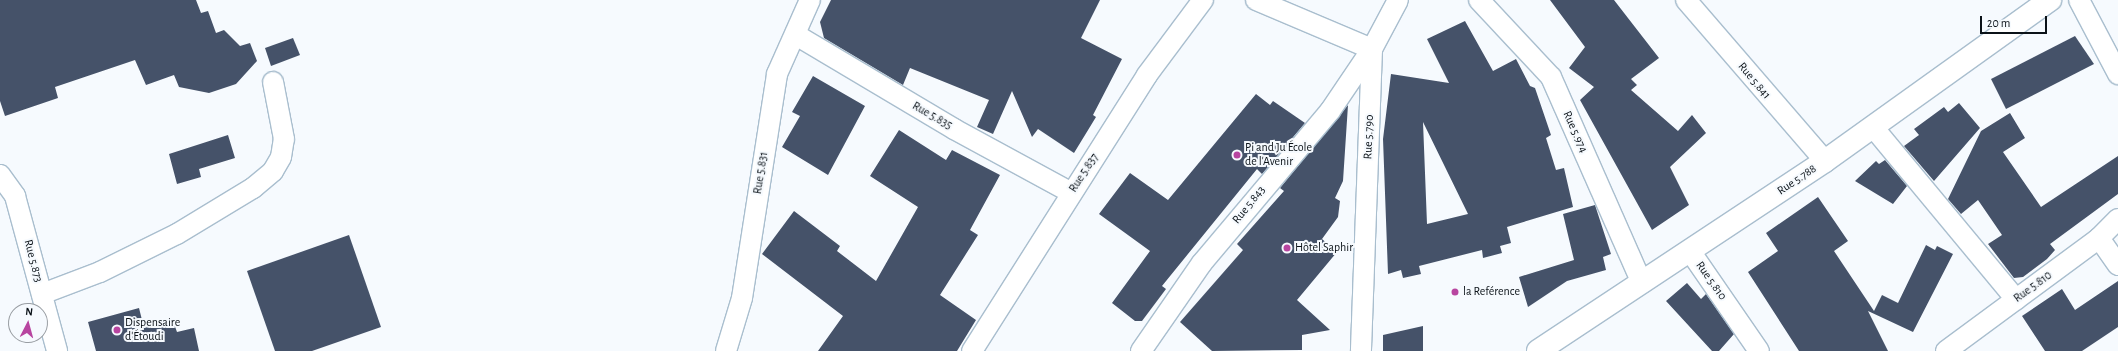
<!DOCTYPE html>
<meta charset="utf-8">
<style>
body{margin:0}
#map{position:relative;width:2118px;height:351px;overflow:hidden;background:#f6fafe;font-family:"Alegreya Sans",sans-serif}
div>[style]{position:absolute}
.building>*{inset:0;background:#455269}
.roads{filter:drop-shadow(1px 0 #a9bece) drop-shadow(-1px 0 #a9bece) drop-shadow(0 1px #a9bece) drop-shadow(0 -1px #a9bece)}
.street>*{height:20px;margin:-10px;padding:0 10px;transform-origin:10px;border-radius:10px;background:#fff}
.secondary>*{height:22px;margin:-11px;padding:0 11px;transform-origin:11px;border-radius:11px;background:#fff}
.dots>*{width:11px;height:11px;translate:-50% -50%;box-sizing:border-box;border:2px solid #f6fafe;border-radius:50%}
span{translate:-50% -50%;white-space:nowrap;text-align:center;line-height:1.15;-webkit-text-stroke:4px #f6fafe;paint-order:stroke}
.street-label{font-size:12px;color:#0b1218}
.poi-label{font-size:12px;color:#0b1218}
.left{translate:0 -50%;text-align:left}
.north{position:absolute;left:8px;top:303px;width:40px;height:40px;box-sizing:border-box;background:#f6fafe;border:1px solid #989da2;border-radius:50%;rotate:6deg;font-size:11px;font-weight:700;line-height:16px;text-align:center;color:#0b1218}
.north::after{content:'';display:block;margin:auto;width:14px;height:18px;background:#b845a0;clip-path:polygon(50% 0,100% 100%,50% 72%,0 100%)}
.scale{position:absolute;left:1980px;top:16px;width:67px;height:18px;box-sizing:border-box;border:2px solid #0b1218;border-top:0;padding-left:5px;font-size:12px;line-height:14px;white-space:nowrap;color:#0b1218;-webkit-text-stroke:3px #f6fafe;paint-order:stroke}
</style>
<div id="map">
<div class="building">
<i style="clip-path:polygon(0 0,196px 0,201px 13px,208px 11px,216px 33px,224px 30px,240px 46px,250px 43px,257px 61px,236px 84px,209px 93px,179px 87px,174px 75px,146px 85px,135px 60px,55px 87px,58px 98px,5px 116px,0 101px)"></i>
<i style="clip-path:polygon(831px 0,1100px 0,1081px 38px,1122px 59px,1093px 115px,1096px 117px,1074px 153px,1038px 129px,1032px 137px,1012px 91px,993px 134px,977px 127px,989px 100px,910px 68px,903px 85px,824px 38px,820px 22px)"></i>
<i style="clip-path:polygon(1550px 0,1614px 0,1659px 58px,1631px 79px,1637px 85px,1631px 90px,1678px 131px,1692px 115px,1706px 133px,1670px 167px,1689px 205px,1652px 230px,1580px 100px,1594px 87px,1569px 68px,1585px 47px)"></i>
<i style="clip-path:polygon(evenodd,1465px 21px,1493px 71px,1516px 59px,1530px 86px,1535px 88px,1551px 135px,1546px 138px,1556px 170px,1564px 168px,1573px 207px,1507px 227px,1511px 243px,1500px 246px,1502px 253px,1483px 258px,1482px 250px,1419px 266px,1421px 274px,1403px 278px,1401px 270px,1388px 274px,1383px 139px,1391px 74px,1449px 83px,1427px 39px,1465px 21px,1423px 122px,1468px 214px,1427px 224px,1423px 122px)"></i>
<i style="clip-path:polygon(2075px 36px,2094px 64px,2006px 109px,1991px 79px)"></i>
<i style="clip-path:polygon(293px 38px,300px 55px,271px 66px,265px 48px)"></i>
<i style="clip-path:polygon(813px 76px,865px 106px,828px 175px,782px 147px,800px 116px,792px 112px)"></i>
<i style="clip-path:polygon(1256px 94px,1270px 105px,1273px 101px,1305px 123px,1262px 174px,1257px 169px,1162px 286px,1166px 289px,1142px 321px,1135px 321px,1112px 303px,1150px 251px,1099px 214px,1130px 173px,1168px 200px)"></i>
<i style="clip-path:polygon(1959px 103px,1980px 128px,1934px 181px,1904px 146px,1919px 135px,1914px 129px,1944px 107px,1948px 112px)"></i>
<i style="clip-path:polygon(1348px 105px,1343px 181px,1335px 198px,1340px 201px,1338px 217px,1322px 239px,1337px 252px,1297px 300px,1330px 330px,1302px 335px,1302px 350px,1212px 351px,1180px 322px,1243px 250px,1237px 244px,1284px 191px,1280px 188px)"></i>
<i style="clip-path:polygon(2010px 113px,2025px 138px,2003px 152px,2041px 207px,2118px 156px,2118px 194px,2050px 244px,2055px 250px,2047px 259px,2023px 277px,2014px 278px,1988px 244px,2002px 235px,1978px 200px,1961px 214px,1948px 199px,1981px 131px)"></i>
<i style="clip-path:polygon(899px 130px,946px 160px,952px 150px,1000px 175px,970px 230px,978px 235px,940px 295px,976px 320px,957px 351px,818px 351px,843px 316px,762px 254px,794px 211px,840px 246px,837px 251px,876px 281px,918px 207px,870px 176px)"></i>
<i style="clip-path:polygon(228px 135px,235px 158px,199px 169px,201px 177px,177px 184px,169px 154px)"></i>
<i style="clip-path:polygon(1885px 160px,1907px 186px,1893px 204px,1855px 181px,1876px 161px,1879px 164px)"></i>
<i style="clip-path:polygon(1818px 197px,1848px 241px,1834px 251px,1874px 311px,1882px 295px,1898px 303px,1926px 245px,1935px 250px,1937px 246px,1953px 254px,1913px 332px,1868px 311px,1888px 351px,1799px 351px,1748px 272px,1778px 251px,1766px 233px)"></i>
<i style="clip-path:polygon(1595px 205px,1611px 254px,1603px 257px,1606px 270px,1567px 281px,1528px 307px,1519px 277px,1574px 260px,1563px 214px)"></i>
<i style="clip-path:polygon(349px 235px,381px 327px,312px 351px,275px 351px,247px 271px)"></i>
<i style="clip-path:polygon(2118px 281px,2118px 327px,2082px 351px,2045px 351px,2022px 316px,2062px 289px,2075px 310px)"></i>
<i style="clip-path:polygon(1687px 283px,1701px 299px,1706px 294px,1734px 334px,1719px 351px,1712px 351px,1666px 301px)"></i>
<i style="clip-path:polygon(139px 308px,144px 328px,173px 321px,177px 332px,194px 328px,199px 351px,96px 351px,88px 322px)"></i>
<i style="clip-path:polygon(1423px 326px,1423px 351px,1383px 351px,1383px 335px)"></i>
</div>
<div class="roads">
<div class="street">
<i style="left:1256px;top:0;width:126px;rotate:22.9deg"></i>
<i style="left:1372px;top:49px;width:302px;rotate:92.1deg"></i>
<i style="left:1479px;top:0;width:105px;rotate:46.9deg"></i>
<i style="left:1551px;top:77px;width:225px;rotate:66.2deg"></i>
<i style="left:1686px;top:0;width:213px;rotate:49.2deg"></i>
<i style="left:2079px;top:0;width:84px;rotate:62.2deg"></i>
<i style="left:796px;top:35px;width:184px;rotate:30.7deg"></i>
<i style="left:954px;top:129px;width:134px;rotate:28.5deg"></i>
<i style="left:1873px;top:127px;width:224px;rotate:50.3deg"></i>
<i style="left:0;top:175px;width:26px;rotate:54deg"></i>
<i style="left:15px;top:196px;width:161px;rotate:74.8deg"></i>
<i style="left:2099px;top:238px;width:33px;rotate:55deg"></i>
<i style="left:1690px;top:251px;width:121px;rotate:55.4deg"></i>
<i style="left:42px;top:294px;width:62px;rotate:-20.8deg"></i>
<i style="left:100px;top:272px;width:86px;rotate:-26.3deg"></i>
<i style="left:177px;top:234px;width:89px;rotate:-31.2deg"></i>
<i style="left:253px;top:188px;width:26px;rotate:-40deg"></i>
<i style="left:273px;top:171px;width:16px;rotate:-60deg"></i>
<i style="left:281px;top:157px;width:18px;rotate:-81deg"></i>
<i style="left:284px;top:139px;width:58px;rotate:-100.9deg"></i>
<i style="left:726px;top:351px;width:55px;rotate:-73.2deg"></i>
<i style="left:742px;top:298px;width:227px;rotate:-81.1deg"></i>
<i style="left:777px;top:74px;width:81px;rotate:-66deg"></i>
<i style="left:972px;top:351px;width:327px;rotate:-57.6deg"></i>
<i style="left:1147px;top:75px;width:94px;rotate:-53.3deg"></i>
<i style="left:1141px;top:351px;width:107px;rotate:-55.3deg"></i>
<i style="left:1202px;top:263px;width:199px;rotate:-49.9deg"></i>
<i style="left:1330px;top:111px;width:75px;rotate:-55.9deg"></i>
<i style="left:1372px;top:49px;width:55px;rotate:-62deg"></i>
<i style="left:1946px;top:351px;width:190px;rotate:-36.4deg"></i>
<i style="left:2099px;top:238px;width:27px;rotate:-45deg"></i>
</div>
<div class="secondary">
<i style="left:1538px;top:351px;width:344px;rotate:-33.5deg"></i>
<i style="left:1825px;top:161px;width:277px;rotate:-35.6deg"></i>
</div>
</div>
<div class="dots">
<i style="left:1237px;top:155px;background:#b845a0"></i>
<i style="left:1287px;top:248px;background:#b845a0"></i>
<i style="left:1455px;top:292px;background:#b845a0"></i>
<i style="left:117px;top:330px;background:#b845a0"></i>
</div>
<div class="street-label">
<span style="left:1754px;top:81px;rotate:50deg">Rue 5.841</span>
<span style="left:932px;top:116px;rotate:30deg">Rue 5.835</span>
<span style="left:1575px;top:132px;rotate:66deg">Rue 5.974</span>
<span style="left:1369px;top:137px;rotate:-88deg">Rue 5.790</span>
<span style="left:761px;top:173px;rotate:-81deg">Rue 5.831</span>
<span style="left:1084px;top:173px;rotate:-57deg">Rue 5.837</span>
<span style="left:1797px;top:180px;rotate:-34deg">Rue 5.788</span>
<span style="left:1249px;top:205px;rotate:-51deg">Rue 5.843</span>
<span style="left:33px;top:261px;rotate:75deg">Rue 5.873</span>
<span style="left:1711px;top:281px;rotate:55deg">Rue 5.810</span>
<span style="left:2033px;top:287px;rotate:-36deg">Rue 5.810</span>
</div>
<div class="poi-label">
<span class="left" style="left:1245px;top:155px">Pi and Ju École<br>de l'Avenir</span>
<span class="left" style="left:1295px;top:248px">Hôtel Saphir</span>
<span class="left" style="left:1463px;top:292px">la Reférence</span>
<span class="left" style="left:125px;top:330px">Dispensaire<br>d'Étoudi</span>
</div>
<div class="north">N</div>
<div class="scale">20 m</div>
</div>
